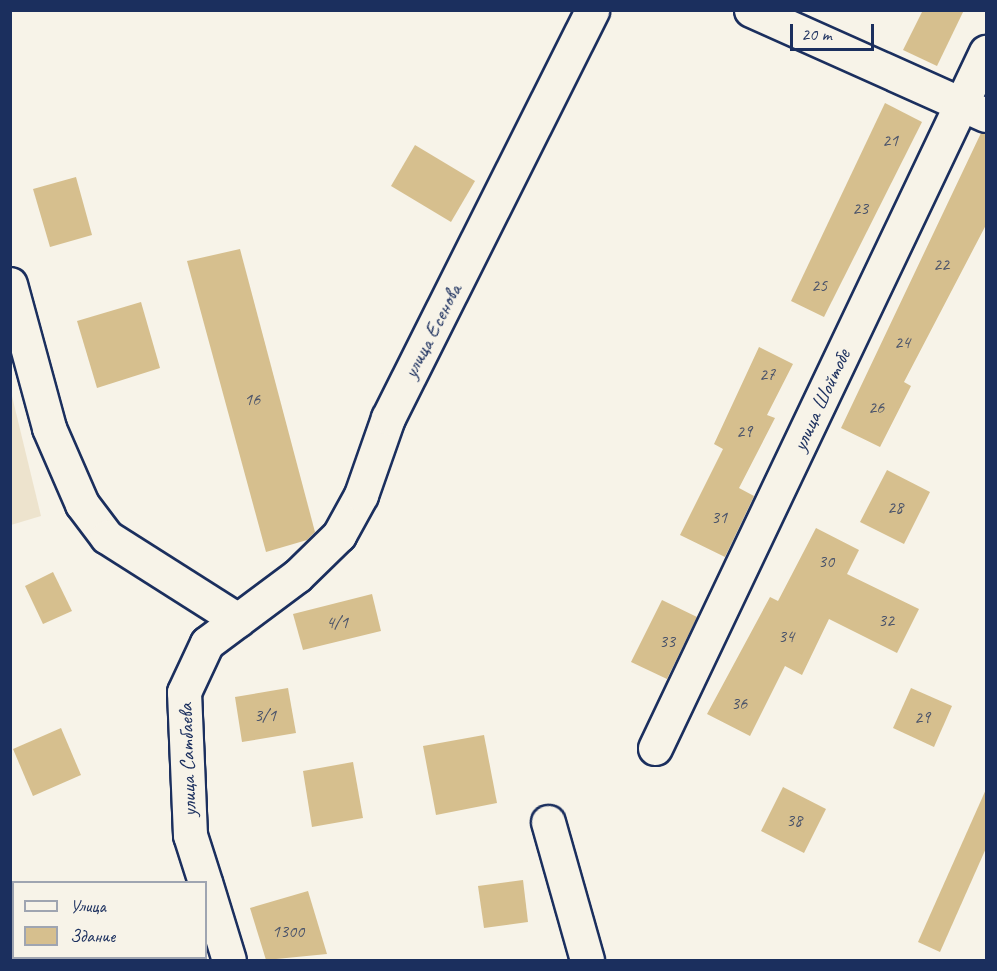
<!DOCTYPE html>
<meta charset="utf-8">
<style>
body{margin:0}
#map{position:relative;width:997px;height:971px;overflow:hidden;background:#f7f3e8;font-family:Caveat,sans-serif}
div>[style]{position:absolute}
.built>*{inset:0;background:#ede3cd}
.building>*{inset:0;background:#d6bf8e}
.roads{filter:drop-shadow(2px 0 #1b2f5e) drop-shadow(-2px 0 #1b2f5e) drop-shadow(0 2px #1b2f5e) drop-shadow(0 -2px #1b2f5e)}
.minor>*{height:33px;margin:-16.5px;padding:0 16.5px;transform-origin:16.5px;border-radius:16.5px;background:#f7f3e8}
span{translate:-50% -50%;white-space:nowrap;text-align:center;line-height:1.15;-webkit-text-stroke:5px #f7f3e8;paint-order:stroke}
.number-label{font-size:18px;color:#4a536a}
.number-label span{-webkit-text-stroke-width:0}
.street-label{font-size:21px;color:#1b2f5e}
.frame{position:absolute;inset:0;border:12px solid #1b2f5e;pointer-events:none}
.legend{position:absolute;left:12px;top:881px;width:195px;height:78px;box-sizing:border-box;background:#f7f3e8;border:2px solid #9fa5b1;margin:0;padding:8px 10px;list-style:none;font-size:18px;color:#1b2f5e}
.legend li{display:flex;align-items:center;gap:12px;height:30px}
.legend b{width:30px;border:2px solid #9fa5b1}
.scale{position:absolute;left:790px;top:24px;width:84px;height:27px;box-sizing:border-box;border:3px solid #1b2f5e;border-top:0;padding-left:8px;font-size:18px;line-height:21px;white-space:nowrap;color:#1b2f5e;-webkit-text-stroke:4px #f7f3e8;paint-order:stroke}
</style>
<div id="map">
<div class="built">
<i style="clip-path:polygon(11px 392px,41px 516px,11px 525px,10px 525px)"></i>
</div>
<div class="building">
<i style="clip-path:polygon(923px 10px,964px 10px,937px 66px,903px 50px)"></i>
<i style="clip-path:polygon(885px 103px,922px 122px,824px 317px,791px 301px)"></i>
<i style="clip-path:polygon(981px 133px,987px 134px,987px 223px,904px 382px,911px 386px,880px 447px,841px 428px)"></i>
<i style="clip-path:polygon(415px 145px,475px 181px,451px 222px,391px 186px)"></i>
<i style="clip-path:polygon(76px 177px,92px 235px,50px 247px,33px 189px)"></i>
<i style="clip-path:polygon(240px 249px,315px 532px,307px 540px,266px 552px,187px 261px)"></i>
<i style="clip-path:polygon(141px 302px,160px 368px,97px 388px,77px 321px)"></i>
<i style="clip-path:polygon(759px 347px,793px 364px,767px 415px,775px 418px,739px 488px,754px 496px,725px 557px,680px 535px,723px 449px,714px 444px)"></i>
<i style="clip-path:polygon(887px 470px,930px 492px,904px 544px,860px 522px)"></i>
<i style="clip-path:polygon(816px 528px,859px 550px,847px 574px,919px 609px,897px 653px,829px 619px,802px 675px,785px 666px,750px 736px,707px 714px,770px 597px,778px 601px)"></i>
<i style="clip-path:polygon(53px 572px,72px 611px,43px 624px,25px 586px)"></i>
<i style="clip-path:polygon(372px 594px,381px 631px,303px 650px,293px 614px)"></i>
<i style="clip-path:polygon(662px 600px,697px 617px,667px 679px,631px 662px)"></i>
<i style="clip-path:polygon(288px 688px,296px 733px,242px 742px,235px 697px)"></i>
<i style="clip-path:polygon(911px 688px,952px 706px,934px 747px,893px 728px)"></i>
<i style="clip-path:polygon(61px 728px,81px 775px,33px 796px,13px 749px)"></i>
<i style="clip-path:polygon(484px 735px,497px 803px,436px 815px,423px 746px)"></i>
<i style="clip-path:polygon(353px 762px,363px 818px,312px 827px,303px 771px)"></i>
<i style="clip-path:polygon(783px 787px,826px 809px,804px 853px,761px 831px)"></i>
<i style="clip-path:polygon(987px 787px,987px 846px,940px 952px,918px 942px)"></i>
<i style="clip-path:polygon(523px 880px,528px 922px,484px 928px,478px 886px)"></i>
<i style="clip-path:polygon(308px 891px,327px 954px,266px 960px,250px 908px)"></i>
</div>
<div class="roads">
<div class="minor">
<i style="left:751px;top:10px;width:257px;rotate:24.1deg"></i>
<i style="left:10px;top:284px;width:149px;rotate:74.8deg"></i>
<i style="left:49px;top:428px;width:83px;rotate:66.5deg"></i>
<i style="left:82px;top:504px;width:41px;rotate:52.9deg"></i>
<i style="left:107px;top:537px;width:155px;rotate:32.4deg"></i>
<i style="left:655px;top:748px;width:771px;rotate:-64.57deg"></i>
<i style="left:548px;top:822px;width:143px;rotate:74.2deg"></i>
<i style="left:205px;top:882px;width:49px;rotate:-107.7deg"></i>
<i style="left:190px;top:835px;width:143px;rotate:-92.4deg"></i>
<i style="left:184px;top:692px;width:54px;rotate:-64.9deg"></i>
<i style="left:207px;top:643px;width:112px;rotate:-36.7deg"></i>
<i style="left:297px;top:576px;width:59px;rotate:-44.3deg"></i>
<i style="left:339px;top:535px;width:46px;rotate:-61.2deg"></i>
<i style="left:361px;top:495px;width:82px;rotate:-70.7deg"></i>
<i style="left:388px;top:418px;width:456px;rotate:-63.4deg"></i>
<i style="left:206px;top:885px;width:78px;rotate:73deg"></i>
</div>
</div>
<div class="number-label">
<span style="left:890px;top:140px">21</span>
<span style="left:860px;top:208px">23</span>
<span style="left:941px;top:264px">22</span>
<span style="left:819px;top:285px">25</span>
<span style="left:902px;top:342px">24</span>
<span style="left:767px;top:374px">27</span>
<span style="left:252px;top:399px">16</span>
<span style="left:876px;top:407px">26</span>
<span style="left:744px;top:431px">29</span>
<span style="left:895px;top:507px">28</span>
<span style="left:719px;top:517px">31</span>
<span style="left:826px;top:561px">30</span>
<span style="left:886px;top:620px">32</span>
<span style="left:337px;top:622px">4/1</span>
<span style="left:786px;top:636px">34</span>
<span style="left:667px;top:641px">33</span>
<span style="left:739px;top:703px">36</span>
<span style="left:265px;top:715px">3/1</span>
<span style="left:922px;top:717px">29</span>
<span style="left:794px;top:820px">38</span>
<span style="left:288px;top:931px">1300</span>
</div>
<div class="street-label">
<span style="left:432px;top:331px;rotate:-63deg">улица Есенова</span>
<span style="left:821px;top:400px;rotate:-65deg">улица Шойтобе</span>
<span style="left:187px;top:760px;rotate:-92deg">улица Сатбаева</span>
</div>
<div class="frame"></div>
<ul class="legend">
<li><b style="height:8px;background:#f7f3e8"></b>Улица</li>
<li><b style="height:16px;background:#d6bf8e"></b>Здание</li>
</ul>
<div class="scale">20 m</div>
</div>
